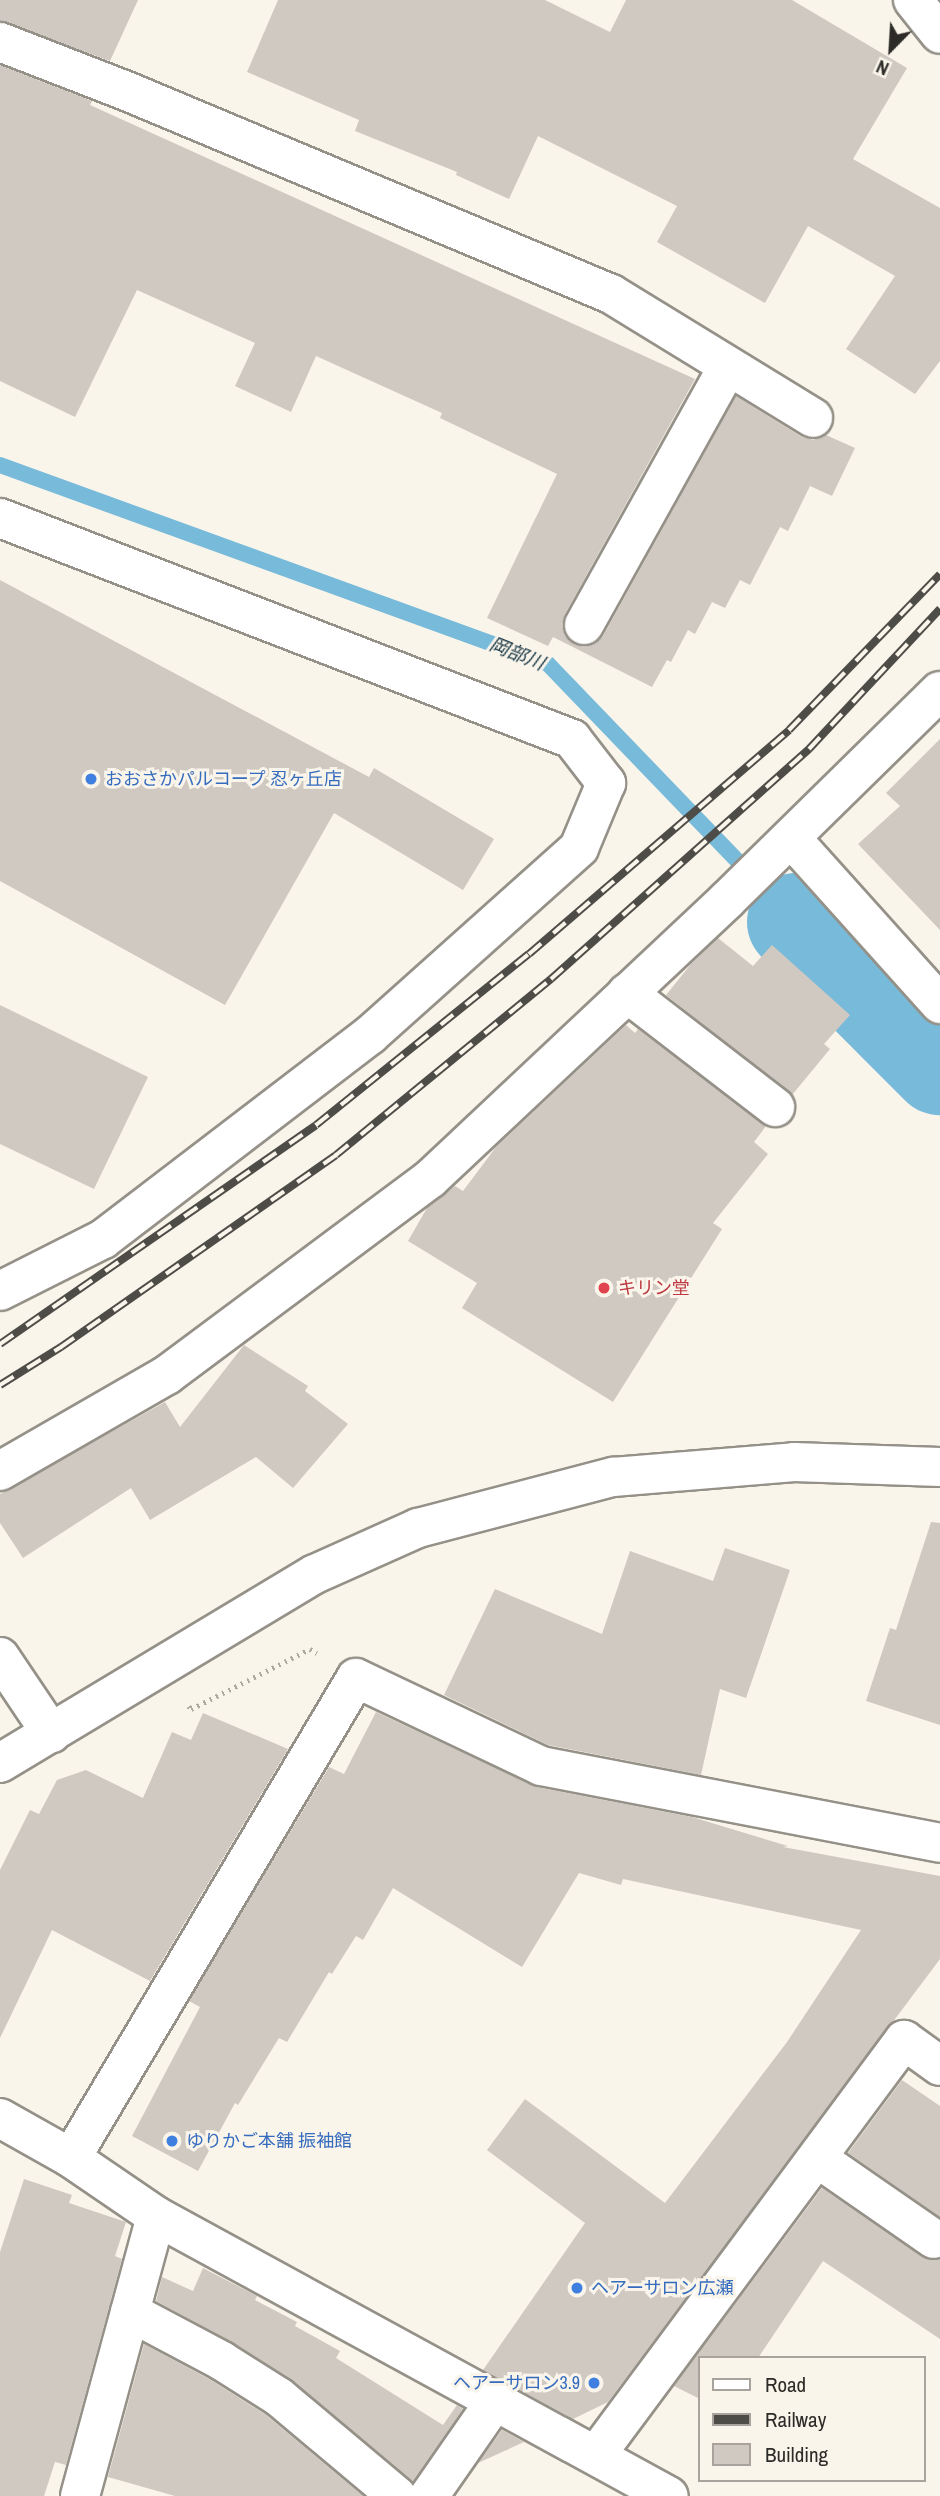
<!DOCTYPE html>
<meta charset="utf-8">
<style>
body{margin:0}
#map{position:relative;width:940px;height:2496px;overflow:hidden;background:#faf5eb;font-family:"Archivo Narrow","Noto Sans JP",sans-serif}
div>[style]{position:absolute}
.stream>*{height:16px;margin:-8px;padding:0 8px;transform-origin:8px;border-radius:8px;background:#78bad9}
.river>*{height:98px;margin:-49px;padding:0 49px;transform-origin:49px;border-radius:49px;background:#78bad9}
.building>*{inset:0;background:#d0c9c1}
.path>*{height:4.5px;margin-top:-2.25px;transform-origin:0;background:repeating-linear-gradient(90deg,#aba8a0 0 2px,transparent 0 7px)}
.roads{filter:drop-shadow(2px 0 #959188) drop-shadow(-2px 0 #959188) drop-shadow(0 2px #959188) drop-shadow(0 -2px #959188)}
.minor>*{height:38px;margin:-19px;padding:0 19px;transform-origin:19px;border-radius:19px;background:#fff}
.rail>*{height:8px;margin-top:-4px;transform-origin:0;background:repeating-linear-gradient(90deg,#faf5eb 0 16px,#4d4c47 0 32px);box-sizing:border-box;border-block:2px solid #4d4c47}
.dots>*{width:19px;height:19px;translate:-50% -50%;box-sizing:border-box;border:4px solid #faf5eb;border-radius:50%}
span{translate:-50% -50%;white-space:nowrap;text-align:center;line-height:1.15;-webkit-text-stroke:6px #faf5eb;paint-order:stroke}
.shop-label{font-size:18px;color:#366cbe}
.left{translate:0 -50%;text-align:left}
.right{translate:-100% -50%;text-align:right}
.health-label{font-size:18px;color:#be3a42}
.water-label{font-size:19px;color:#183745;font-style:italic}
.legend{position:absolute;left:698px;top:2356px;width:228px;height:126px;box-sizing:border-box;background:#faf5eb;border:2px solid #a8a49d;margin:0;padding:9px 12px;list-style:none;font-size:21px;color:#2c2b27}
.legend li{display:flex;align-items:center;gap:14px;height:35px}
.legend b{width:35px;border:2px solid #a8a49d}
.north{position:absolute;left:856px;top:14px;width:70px;height:70px;-webkit-text-stroke:5px #faf5eb;paint-order:stroke;rotate:204deg;font-size:19px;font-weight:700;line-height:28px;text-align:center;color:#2c2b27}
.north::after{content:'';display:block;margin:auto;width:24px;height:32px;background:#2c2b27;clip-path:polygon(50% 0,100% 100%,50% 72%,0 100%)}
</style>
<div id="map">
<div class="stream">
<i style="left:0;top:465px;width:583px;rotate:19.96deg"></i>
<i style="left:548px;top:664px;width:358px;rotate:46.1deg"></i>
</div>
<div class="river">
<i style="left:796px;top:922px;width:204px;rotate:45deg"></i>
</div>
<div class="building">
<i style="clip-path:polygon(0 0,138px 0,110px 61px,0 21px)"></i>
<i style="clip-path:polygon(278px 0,545px 0,610px 32px,626px 0,792px 0,907px 68px,853px 159px,940px 208px,940px 361px,915px 394px,846px 349px,895px 276px,808px 226px,765px 303px,657px 242px,677px 206px,538px 136px,509px 199px,456px 175px,457px 172px,355px 131px,359px 120px,247px 72px)"></i>
<i style="clip-path:polygon(0 65px,92px 101px,90px 105px,695px 379px,565px 614px,562px 625px,565px 636px,574px 644px,584px 647px,595px 644px,603px 636px,736px 396px,802px 437px,813px 440px,826px 435px,855px 448px,832px 496px,810px 486px,788px 531px,780px 527px,750px 585px,740px 580px,725px 608px,712px 602px,695px 634px,688px 630px,671px 662px,667px 660px,652px 687px,553px 637px,548px 646px,487px 618px,557px 474px,440px 418px,442px 413px,316px 356px,291px 412px,235px 386px,255px 343px,137px 290px,75px 417px,0 381px)"></i>
<i style="clip-path:polygon(0 580px,369px 777px,374px 768px,494px 839px,463px 890px,334px 813px,225px 1005px,0 881px)"></i>
<i style="clip-path:polygon(940px 739px,940px 930px,858px 844px,900px 806px,886px 793px)"></i>
<i style="clip-path:polygon(718px 938px,753px 966px,772px 945px,850px 1015px,824px 1044px,830px 1049px,792px 1095px,666px 995px,691px 964px)"></i>
<i style="clip-path:polygon(0 1005px,148px 1077px,94px 1189px,0 1144px)"></i>
<i style="clip-path:polygon(626px 1025px,635px 1033px,638px 1029px,766px 1126px,754px 1142px,768px 1154px,713px 1223px,722px 1229px,613px 1402px,462px 1308px,477px 1283px,408px 1241px,427px 1208px,455px 1186px,463px 1191px,496px 1147px)"></i>
<i style="clip-path:polygon(244px 1345px,308px 1386px,305px 1391px,348px 1424px,293px 1488px,256px 1457px,150px 1520px,131px 1488px,23px 1558px,0 1523px,0 1494px,165px 1402px,180px 1427px)"></i>
<i style="clip-path:polygon(931px 1522px,940px 1523px,940px 1725px,866px 1701px,890px 1628px,896px 1630px)"></i>
<i style="clip-path:polygon(725px 1548px,790px 1570px,746px 1698px,720px 1689px,701px 1775px,548px 1745px,444px 1695px,495px 1589px,602px 1634px,630px 1551px,713px 1581px)"></i>
<i style="clip-path:polygon(376px 1712px,537px 1787px,692px 1817px,788px 1846px,783px 1847px,940px 1876px,940px 1959px,608px 2402px,573px 2419px,483px 2370px,585px 2223px,487px 2150px,525px 2099px,665px 2203px,787px 2042px,861px 1930px,623px 1879px,621px 1885px,579px 1873px,522px 1967px,393px 1888px,363px 1940px,356px 1936px,332px 1974px,329px 1972px,287px 2042px,279px 2038px,238px 2105px,235px 2103px,198px 2171px,132px 2136px,200px 2007px,189px 2001px,329px 1767px,344px 1774px)"></i>
<i style="clip-path:polygon(203px 1713px,288px 1749px,150px 1981px,52px 1930px,0 2038px,0 1870px,30px 1810px,39px 1814px,57px 1780px,86px 1770px,143px 1798px,172px 1732px,191px 1740px)"></i>
<i style="clip-path:polygon(902px 2080px,940px 2106px,940px 2217px,848px 2153px)"></i>
<i style="clip-path:polygon(24px 2179px,72px 2195px,69px 2203px,126px 2222px,115px 2256px,122px 2259px,66px 2465px,55px 2462px,44px 2496px,0 2496px,0 2252px)"></i>
<i style="clip-path:polygon(822px 2188px,922px 2257px,940px 2259px,940px 2339px,823px 2261px,758px 2358px,700px 2358px,700px 2399px,674px 2386px)"></i>
<i style="clip-path:polygon(203px 2268px,257px 2296px,255px 2300px,297px 2322px,295px 2326px,340px 2351px,336px 2358px,443px 2425px,457px 2405px,463px 2409px,413px 2481px,291px 2379px,232px 2342px,156px 2301px,162px 2277px,193px 2291px)"></i>
<i style="clip-path:polygon(144px 2344px,211px 2380px,266px 2415px,363px 2496px,175px 2496px,108px 2477px)"></i>
<i style="clip-path:polygon(502px 2430px,524px 2442px,478px 2463px)"></i>
</div>
<div class="path">
<i style="left:189px;top:1706px;width:4px;rotate:56deg"></i>
<i style="left:191px;top:1709px;width:133px;rotate:-26.8deg"></i>
<i style="left:310px;top:1649px;width:8px;rotate:30deg"></i>
</div>
<div class="roads">
<div class="minor">
<i style="left:913px;top:0;width:43px;rotate:51.5deg"></i>
<i style="left:0;top:42px;width:133px;rotate:21.2deg"></i>
<i style="left:124px;top:90px;width:528px;rotate:22.73deg"></i>
<i style="left:611px;top:294px;width:237px;rotate:31.5deg"></i>
<i style="left:0;top:518px;width:613px;rotate:21.12deg"></i>
<i style="left:572px;top:739px;width:56px;rotate:52.3deg"></i>
<i style="left:606px;top:783px;width:70px;rotate:112.6deg"></i>
<i style="left:579px;top:848px;width:280px;rotate:138.2deg"></i>
<i style="left:370px;top:1035px;width:336px;rotate:142.6deg"></i>
<i style="left:103px;top:1239px;width:115px;rotate:153.2deg"></i>
<i style="left:584px;top:625px;width:296px;rotate:-60.9deg"></i>
<i style="left:791px;top:838px;width:223px;rotate:48.1deg"></i>
<i style="left:627px;top:993px;width:187px;rotate:37.6deg"></i>
<i style="left:0;top:1471px;width:193px;rotate:-29.9deg"></i>
<i style="left:167px;top:1375px;width:328px;rotate:-36.7deg"></i>
<i style="left:430px;top:1179px;width:407px;rotate:-43.2deg"></i>
<i style="left:727px;top:900px;width:298px;rotate:-44.5deg"></i>
<i style="left:0;top:1657px;width:92px;rotate:56.1deg"></i>
<i style="left:0;top:1763px;width:367px;rotate:-31deg"></i>
<i style="left:315px;top:1574px;width:113px;rotate:-24.1deg"></i>
<i style="left:418px;top:1528px;width:202px;rotate:-14.7deg"></i>
<i style="left:613px;top:1477px;width:182px;rotate:-4.7deg"></i>
<i style="left:794px;top:1462px;width:146px;rotate:2deg"></i>
<i style="left:0;top:2118px;width:81px;rotate:29.4deg"></i>
<i style="left:71px;top:2158px;width:103px;rotate:34.3deg"></i>
<i style="left:156px;top:2216px;width:584px;rotate:28.63deg"></i>
<i style="left:71px;top:2158px;width:558px;rotate:-59.3deg"></i>
<i style="left:356px;top:1678px;width:205px;rotate:25.4deg"></i>
<i style="left:541px;top:1766px;width:406px;rotate:10.9deg"></i>
<i style="left:817px;top:2158px;width:142px;rotate:34.7deg"></i>
<i style="left:130px;top:2312px;width:104px;rotate:28deg"></i>
<i style="left:222px;top:2361px;width:67px;rotate:32.3deg"></i>
<i style="left:279px;top:2397px;width:154px;rotate:40deg"></i>
<i style="left:596px;top:2455px;width:517px;rotate:-53.42deg"></i>
<i style="left:904px;top:2040px;width:44px;rotate:35.8deg"></i>
<i style="left:80px;top:2496px;width:290px;rotate:-74.8deg"></i>
<i style="left:429px;top:2496px;width:116px;rotate:-55.2deg"></i>
</div>
</div>
<div class="rail">
<i style="left:0;top:1344px;width:384px;rotate:-34.7deg"></i>
<i style="left:316px;top:1125px;width:273px;rotate:-38.8deg"></i>
<i style="left:529px;top:954px;width:343px;rotate:-40.7deg"></i>
<i style="left:789px;top:730px;width:217px;rotate:-45.9deg"></i>
<i style="left:0;top:1385px;width:72px;rotate:-31.9deg"></i>
<i style="left:61px;top:1347px;width:335px;rotate:-34.9deg"></i>
<i style="left:336px;top:1155px;width:278px;rotate:-39.3deg"></i>
<i style="left:551px;top:979px;width:346px;rotate:-41.7deg"></i>
<i style="left:809px;top:749px;width:192px;rotate:-46.9deg"></i>
</div>
<div class="dots">
<i style="left:91px;top:779px;background:#3f7fe0"></i>
<i style="left:604px;top:1288px;background:#e0444e"></i>
<i style="left:172px;top:2141px;background:#3f7fe0"></i>
<i style="left:577px;top:2288px;background:#3f7fe0"></i>
<i style="left:594px;top:2383px;background:#3f7fe0"></i>
</div>
<div class="shop-label">
<span class="left" style="left:105px;top:779px">おおさかパルコープ 忍ヶ丘店</span>
<span class="left" style="left:186px;top:2141px">ゆりかご本舗 振袖館</span>
<span class="left" style="left:591px;top:2288px">ヘアーサロン広瀬</span>
<span class="right" style="left:580px;top:2383px">ヘアーサロン3.9</span>
</div>
<div class="health-label">
<span class="left" style="left:618px;top:1288px">キリン堂</span>
</div>
<div class="water-label">
<span style="left:517px;top:654px;rotate:22deg">岡部川</span>
</div>
<ul class="legend">
<li><b style="height:9px;background:#fff"></b>Road</li>
<li><b style="height:9px;background:#4d4c47"></b>Railway</li>
<li><b style="height:19px;background:#d0c9c1"></b>Building</li>
</ul>
<div class="north">N</div>
</div>
